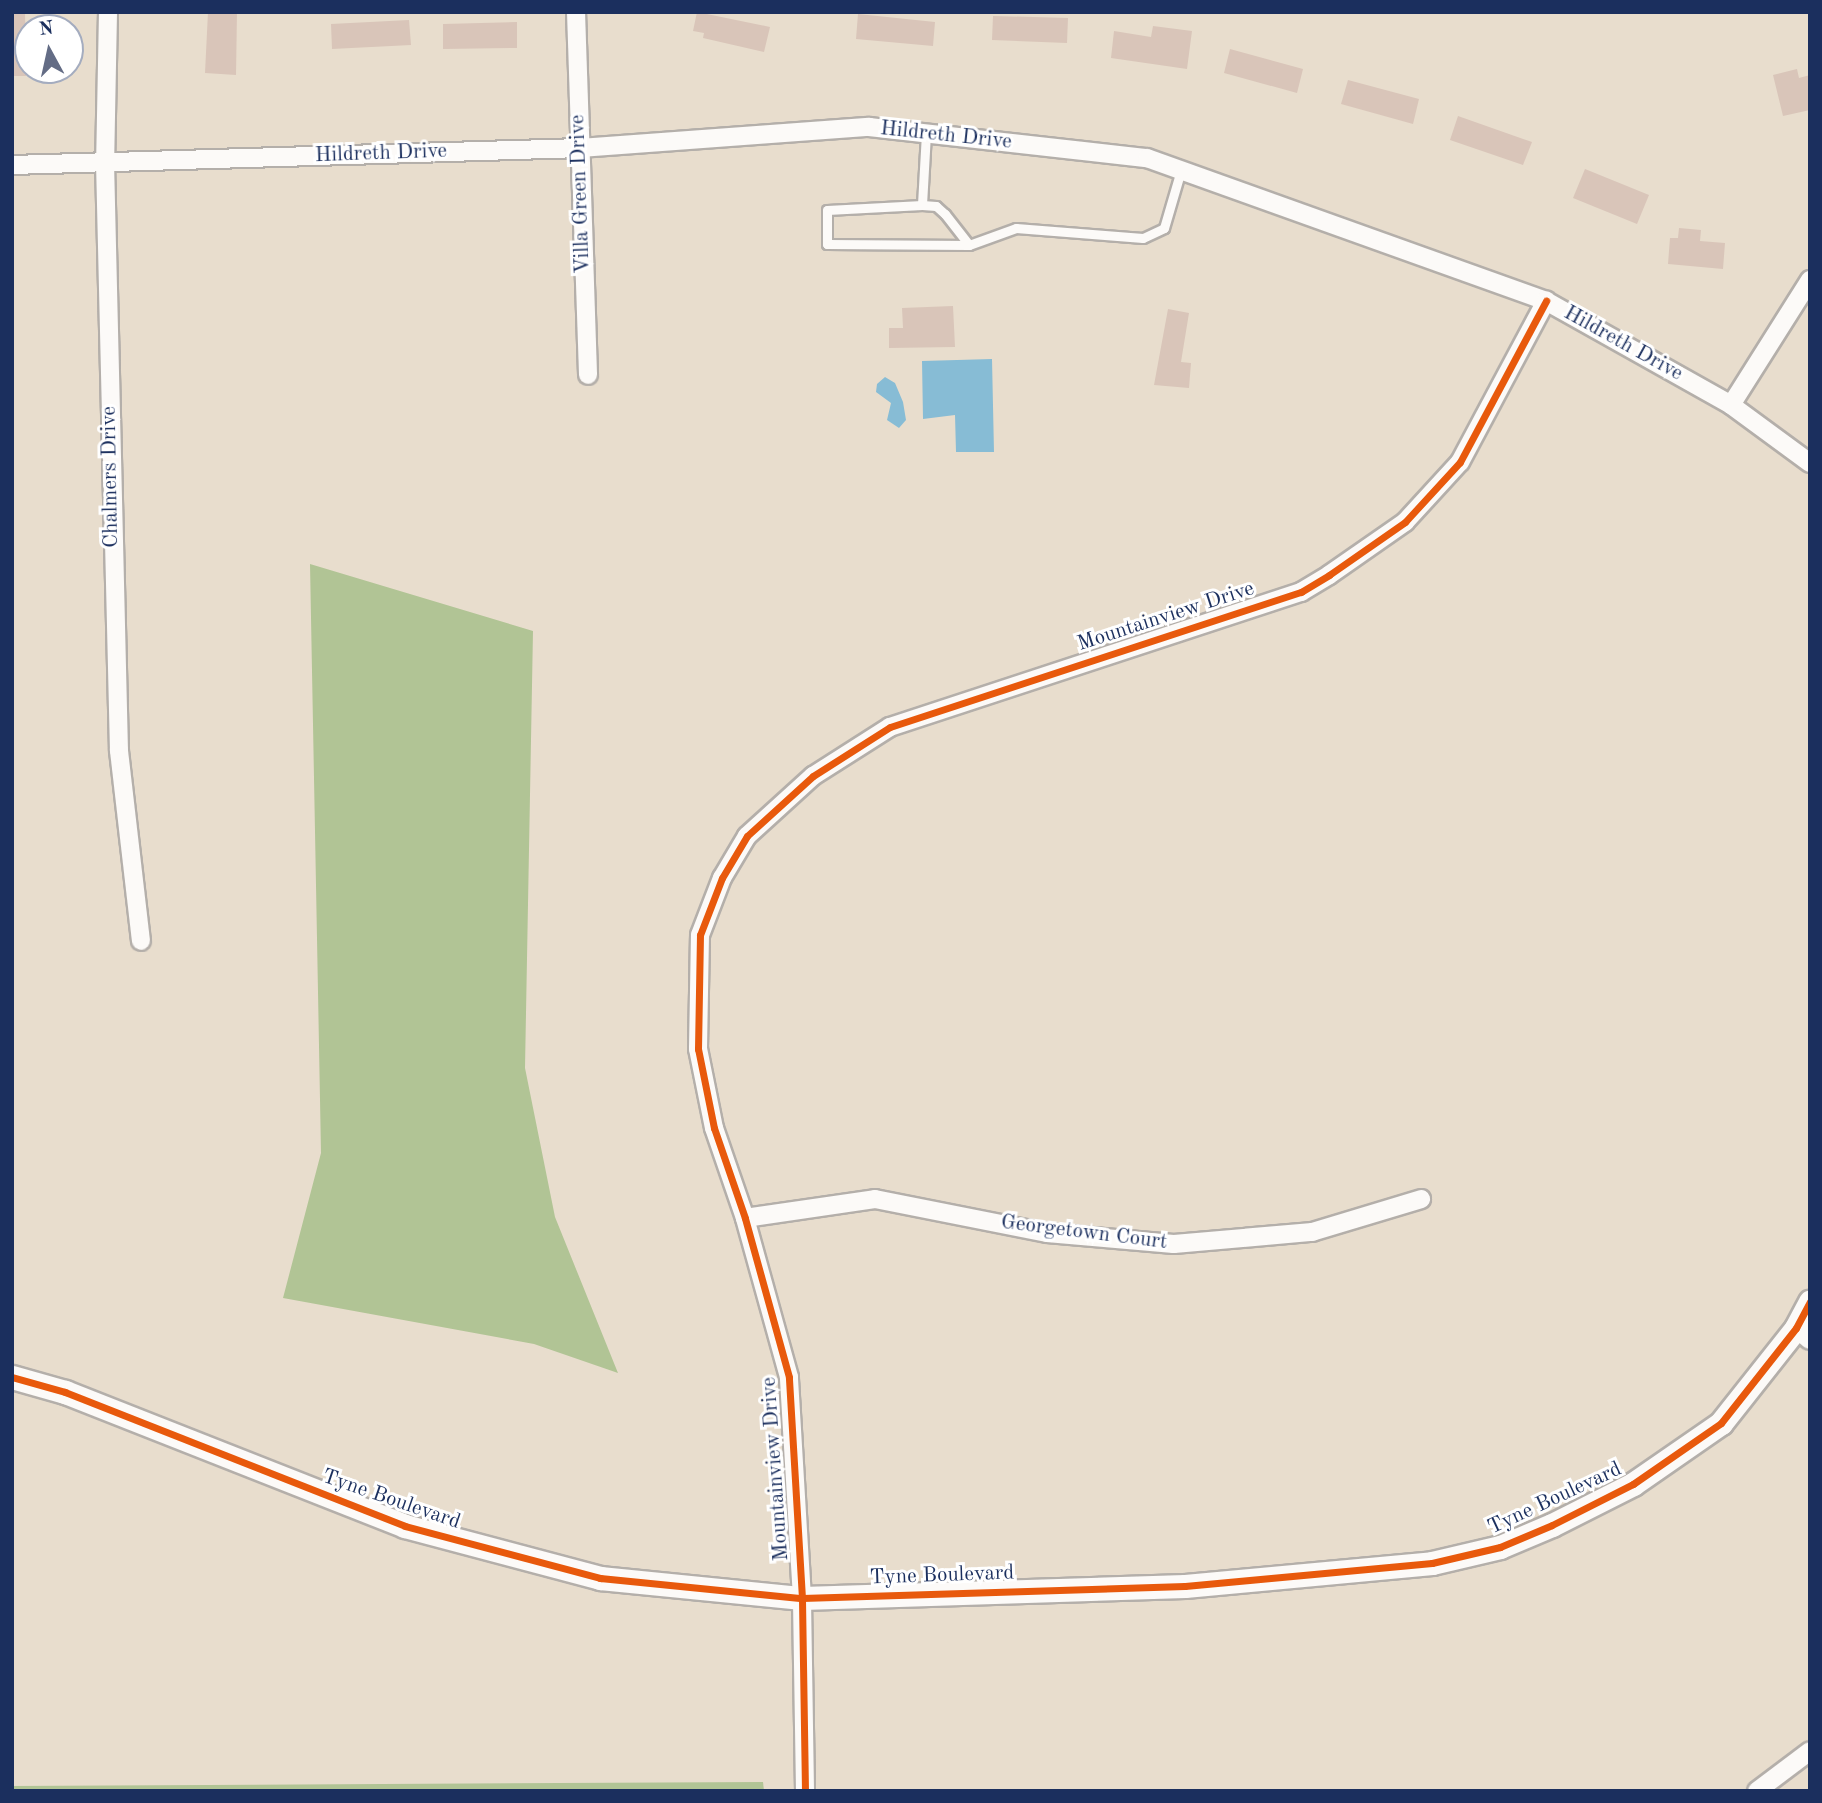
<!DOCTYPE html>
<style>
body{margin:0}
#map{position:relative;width:1822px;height:1803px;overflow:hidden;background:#e8ddcd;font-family:"Old Standard TT",serif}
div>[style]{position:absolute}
.forest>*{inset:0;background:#b1c495}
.water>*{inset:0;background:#87bcd5}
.building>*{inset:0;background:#d9c5b9}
.roads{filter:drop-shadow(2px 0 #b4afaa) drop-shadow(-2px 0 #b4afaa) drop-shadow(0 2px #b4afaa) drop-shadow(0 -2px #b4afaa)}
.service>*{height:9px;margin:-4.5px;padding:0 4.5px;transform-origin:4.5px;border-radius:4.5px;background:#fcfaf8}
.minor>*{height:18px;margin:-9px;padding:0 9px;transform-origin:9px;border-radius:9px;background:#fcfaf8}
.tertiary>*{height:23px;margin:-11.5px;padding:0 11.5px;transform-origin:11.5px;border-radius:11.5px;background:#fcfaf8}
.cycleway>*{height:7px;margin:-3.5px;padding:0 3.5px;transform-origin:3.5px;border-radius:3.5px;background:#e8590c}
span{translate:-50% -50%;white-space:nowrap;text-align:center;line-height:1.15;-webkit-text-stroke:6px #fff;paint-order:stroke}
.street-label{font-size:21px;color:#1b2f5e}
.frame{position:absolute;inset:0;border:14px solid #1b2f5e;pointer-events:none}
.north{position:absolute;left:14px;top:14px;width:70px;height:70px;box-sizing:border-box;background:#fff;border:2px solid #a4acbf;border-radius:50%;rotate:352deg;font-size:19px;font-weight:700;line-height:28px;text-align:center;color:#1b2f5e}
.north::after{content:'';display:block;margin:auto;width:24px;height:32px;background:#636c85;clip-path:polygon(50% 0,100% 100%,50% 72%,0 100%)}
</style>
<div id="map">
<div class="forest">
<i style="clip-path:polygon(310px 564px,533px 631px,525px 1068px,555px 1217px,618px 1373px,534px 1344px,283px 1298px,321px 1153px)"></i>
<i style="clip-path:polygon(763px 1782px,764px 1791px,12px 1791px,12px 1786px)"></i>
</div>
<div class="water">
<i style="clip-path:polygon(992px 359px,994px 452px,956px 452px,955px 415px,923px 419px,922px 361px)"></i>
<i style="clip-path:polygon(885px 377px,895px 383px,903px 402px,906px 420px,899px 428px,887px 420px,891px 403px,876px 392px,877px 384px)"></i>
</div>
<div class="building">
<i style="clip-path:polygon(12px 12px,25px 12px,26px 76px,12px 76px)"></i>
<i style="clip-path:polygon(208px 12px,237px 12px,236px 75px,205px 73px)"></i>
<i style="clip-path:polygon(697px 12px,770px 27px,764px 52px,703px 38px,704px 33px,693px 31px)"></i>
<i style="clip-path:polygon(858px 14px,935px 22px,933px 46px,856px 39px)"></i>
<i style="clip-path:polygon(993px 16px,1068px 18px,1067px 43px,992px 40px)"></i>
<i style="clip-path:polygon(409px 20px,411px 45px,332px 49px,331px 24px)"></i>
<i style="clip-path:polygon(517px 22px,517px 48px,443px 49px,443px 24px)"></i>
<i style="clip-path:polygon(1153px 26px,1192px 31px,1187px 69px,1111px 58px,1114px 31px,1151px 37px)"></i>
<i style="clip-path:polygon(1230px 49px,1303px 69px,1297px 93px,1224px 73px)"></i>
<i style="clip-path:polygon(1797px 69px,1799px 78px,1810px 75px,1810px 110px,1783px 116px,1773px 75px)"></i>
<i style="clip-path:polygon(1348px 80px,1419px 99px,1413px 124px,1341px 104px)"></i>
<i style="clip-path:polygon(1458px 116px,1532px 142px,1523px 165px,1450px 140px)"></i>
<i style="clip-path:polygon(1585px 169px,1649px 195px,1637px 224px,1573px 198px)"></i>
<i style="clip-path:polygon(1679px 228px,1701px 230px,1700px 241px,1725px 243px,1723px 269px,1668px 264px,1670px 238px,1678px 238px)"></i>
<i style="clip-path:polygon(953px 306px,955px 347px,889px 348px,889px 328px,903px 328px,902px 308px)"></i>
<i style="clip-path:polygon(1168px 309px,1189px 313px,1181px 362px,1191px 363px,1189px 388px,1154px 385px)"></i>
</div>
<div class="roads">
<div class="service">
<i style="left:926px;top:133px;width:72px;rotate:93.2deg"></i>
<i style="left:922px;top:205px;width:95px;rotate:177deg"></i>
<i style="left:827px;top:210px;width:34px;rotate:90deg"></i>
<i style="left:827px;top:244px;width:142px;rotate:0.4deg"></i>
<i style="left:969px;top:245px;width:50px;rotate:-19.9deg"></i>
<i style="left:1016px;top:228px;width:127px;rotate:4.5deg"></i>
<i style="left:1143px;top:238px;width:23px;rotate:-25deg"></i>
<i style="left:1164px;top:228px;width:60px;rotate:-73.7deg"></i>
<i style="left:922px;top:205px;width:14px;rotate:4deg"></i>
<i style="left:936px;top:206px;width:12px;rotate:42deg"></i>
<i style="left:945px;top:214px;width:39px;rotate:52deg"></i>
</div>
<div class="minor">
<i style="left:108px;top:12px;width:150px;rotate:91.1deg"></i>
<i style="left:105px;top:162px;width:589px;rotate:88.64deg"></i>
<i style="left:119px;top:751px;width:191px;rotate:83.4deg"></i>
<i style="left:576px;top:12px;width:363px;rotate:88.1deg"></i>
<i style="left:12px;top:165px;width:568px;rotate:-1.71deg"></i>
<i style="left:580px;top:148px;width:290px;rotate:-4.2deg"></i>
<i style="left:869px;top:127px;width:280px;rotate:6.4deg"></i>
<i style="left:1147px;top:158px;width:424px;rotate:19.7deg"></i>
<i style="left:1546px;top:301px;width:212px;rotate:29.3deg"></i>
<i style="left:1731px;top:405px;width:98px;rotate:36.3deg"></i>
<i style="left:1731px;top:405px;width:148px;rotate:-57.7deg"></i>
<i style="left:745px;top:1218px;width:131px;rotate:-8.3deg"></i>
<i style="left:875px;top:1199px;width:175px;rotate:11.2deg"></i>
<i style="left:1047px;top:1233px;width:127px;rotate:5deg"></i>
<i style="left:1174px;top:1244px;width:139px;rotate:-5deg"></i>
<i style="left:1312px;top:1232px;width:114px;rotate:-16.8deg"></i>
<i style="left:1796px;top:1328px;width:18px;rotate:41deg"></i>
<i style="left:805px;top:1791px;width:193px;rotate:-90.9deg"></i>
<i style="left:802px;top:1598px;width:221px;rotate:-93.4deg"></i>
<i style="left:789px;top:1377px;width:165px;rotate:-105.5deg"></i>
<i style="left:745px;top:1218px;width:95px;rotate:-109deg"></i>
<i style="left:714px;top:1128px;width:81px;rotate:-101.4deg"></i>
<i style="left:698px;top:1049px;width:114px;rotate:-89deg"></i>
<i style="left:700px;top:935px;width:61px;rotate:-68.9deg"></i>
<i style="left:722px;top:878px;width:49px;rotate:-59.2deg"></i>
<i style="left:747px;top:836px;width:89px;rotate:-42.3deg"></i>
<i style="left:813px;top:776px;width:91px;rotate:-32.5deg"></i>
<i style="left:890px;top:727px;width:433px;rotate:-18.2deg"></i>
<i style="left:1301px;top:592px;width:33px;rotate:-31deg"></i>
<i style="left:1329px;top:575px;width:93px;rotate:-34.9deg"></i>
<i style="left:1405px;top:522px;width:81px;rotate:-47.5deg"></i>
<i style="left:1460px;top:462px;width:183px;rotate:-61.9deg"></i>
<i style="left:1757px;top:1791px;width:66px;rotate:-37deg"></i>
</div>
<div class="tertiary">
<i style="left:12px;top:1377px;width:55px;rotate:15.8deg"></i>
<i style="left:65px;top:1392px;width:365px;rotate:21.5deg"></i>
<i style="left:405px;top:1526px;width:202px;rotate:14.9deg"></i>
<i style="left:600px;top:1578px;width:203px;rotate:5.7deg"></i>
<i style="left:802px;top:1598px;width:383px;rotate:-1.8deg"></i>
<i style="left:1185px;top:1586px;width:248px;rotate:-5.3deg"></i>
<i style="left:1432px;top:1563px;width:70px;rotate:-13.2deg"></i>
<i style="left:1500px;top:1547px;width:56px;rotate:-22.9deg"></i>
<i style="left:1552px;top:1525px;width:91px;rotate:-26.8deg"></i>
<i style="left:1633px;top:1484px;width:107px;rotate:-34.7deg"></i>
<i style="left:1721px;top:1423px;width:121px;rotate:-51.7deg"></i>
<i style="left:1796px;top:1328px;width:30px;rotate:-62deg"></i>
</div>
</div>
<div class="cycleway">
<i style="left:12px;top:1377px;width:55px;rotate:15.8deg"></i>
<i style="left:65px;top:1392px;width:365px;rotate:21.5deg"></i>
<i style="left:405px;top:1526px;width:202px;rotate:14.9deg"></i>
<i style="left:600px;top:1578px;width:203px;rotate:5.7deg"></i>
<i style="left:802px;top:1598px;width:383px;rotate:-1.8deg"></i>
<i style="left:1185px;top:1586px;width:248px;rotate:-5.3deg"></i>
<i style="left:1432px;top:1563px;width:70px;rotate:-13.2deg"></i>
<i style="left:1500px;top:1547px;width:56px;rotate:-22.9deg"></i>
<i style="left:1552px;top:1525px;width:91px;rotate:-26.8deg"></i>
<i style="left:1633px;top:1484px;width:107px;rotate:-34.7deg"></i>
<i style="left:1721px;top:1423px;width:121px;rotate:-51.7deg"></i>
<i style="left:1796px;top:1328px;width:30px;rotate:-62deg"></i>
<i style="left:805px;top:1791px;width:193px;rotate:-90.9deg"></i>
<i style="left:802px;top:1598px;width:221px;rotate:-93.4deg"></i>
<i style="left:789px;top:1377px;width:165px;rotate:-105.5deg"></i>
<i style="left:745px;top:1218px;width:95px;rotate:-109deg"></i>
<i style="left:714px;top:1128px;width:81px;rotate:-101.4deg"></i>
<i style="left:698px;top:1049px;width:114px;rotate:-89deg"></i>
<i style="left:700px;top:935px;width:61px;rotate:-68.9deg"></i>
<i style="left:722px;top:878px;width:49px;rotate:-59.2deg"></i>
<i style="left:747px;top:836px;width:89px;rotate:-42.3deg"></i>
<i style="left:813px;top:776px;width:91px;rotate:-32.5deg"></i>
<i style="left:890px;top:727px;width:433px;rotate:-18.2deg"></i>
<i style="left:1301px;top:592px;width:33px;rotate:-31deg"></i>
<i style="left:1329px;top:575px;width:93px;rotate:-34.9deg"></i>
<i style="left:1405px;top:522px;width:81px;rotate:-47.5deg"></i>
<i style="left:1460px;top:462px;width:183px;rotate:-61.9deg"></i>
</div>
<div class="street-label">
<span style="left:946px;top:136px;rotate:6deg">Hildreth Drive</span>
<span style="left:381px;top:154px;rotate:-2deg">Hildreth Drive</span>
<span style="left:581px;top:194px;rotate:-92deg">Villa Green Drive</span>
<span style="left:1623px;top:344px;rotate:29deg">Hildreth Drive</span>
<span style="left:111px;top:477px;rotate:-91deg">Chalmers Drive</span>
<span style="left:1166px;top:617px;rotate:-18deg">Mountainview Drive</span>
<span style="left:1084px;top:1233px;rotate:7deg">Georgetown Court</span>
<span style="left:776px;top:1469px;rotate:-94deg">Mountainview Drive</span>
<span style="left:1555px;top:1499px;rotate:-25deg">Tyne Boulevard</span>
<span style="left:391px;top:1500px;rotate:19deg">Tyne Boulevard</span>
<span style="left:942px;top:1576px;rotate:-2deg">Tyne Boulevard</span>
</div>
<div class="frame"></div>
<div class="north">N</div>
</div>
